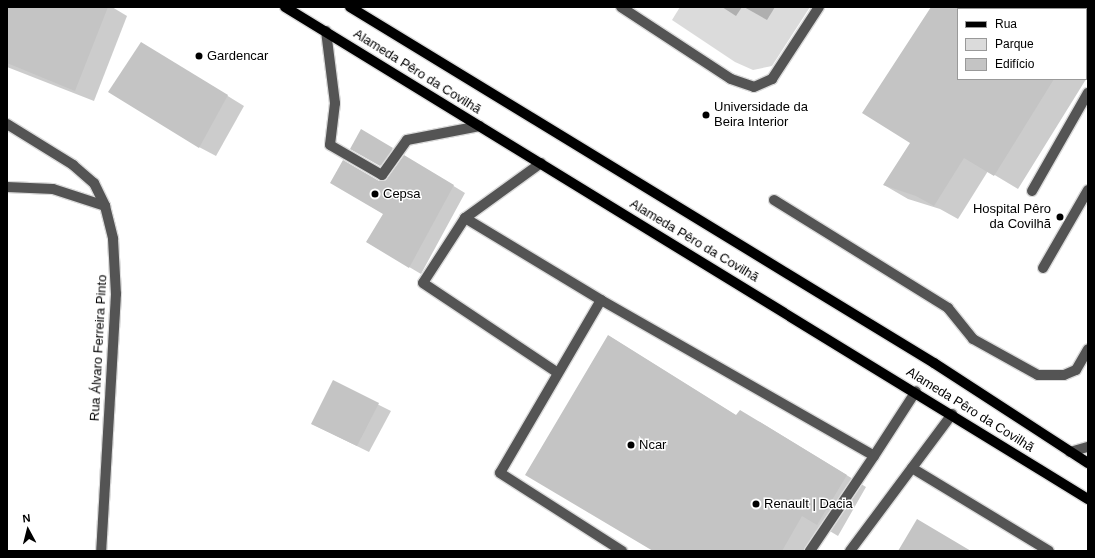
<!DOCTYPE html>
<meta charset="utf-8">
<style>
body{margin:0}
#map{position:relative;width:1095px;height:558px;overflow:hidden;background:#fff;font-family:Helvetica,sans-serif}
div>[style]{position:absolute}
.green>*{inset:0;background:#dbdbdb}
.shadow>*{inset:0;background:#0003}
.building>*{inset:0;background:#c4c4c4}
.roads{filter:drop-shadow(1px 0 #dbdbdb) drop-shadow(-1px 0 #dbdbdb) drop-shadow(0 1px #dbdbdb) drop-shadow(0 -1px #dbdbdb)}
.minor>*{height:10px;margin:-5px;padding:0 5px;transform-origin:5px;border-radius:5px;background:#545454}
.major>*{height:10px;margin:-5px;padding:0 5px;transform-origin:5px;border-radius:5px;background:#000}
.dots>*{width:11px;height:11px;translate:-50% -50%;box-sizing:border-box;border:2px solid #fff;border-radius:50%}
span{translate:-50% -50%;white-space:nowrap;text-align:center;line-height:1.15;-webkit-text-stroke:3px #fff;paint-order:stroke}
.poi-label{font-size:13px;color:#000}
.left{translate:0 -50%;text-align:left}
.right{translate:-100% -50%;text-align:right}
.street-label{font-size:13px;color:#000}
.frame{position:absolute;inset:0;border:8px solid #000;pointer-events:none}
.legend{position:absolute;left:957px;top:8px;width:130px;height:72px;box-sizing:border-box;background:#fff;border:1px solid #999;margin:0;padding:5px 7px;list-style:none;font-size:12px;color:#000}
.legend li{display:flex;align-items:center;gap:8px;height:20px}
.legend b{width:20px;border:1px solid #999}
.north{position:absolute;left:8px;top:510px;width:40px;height:40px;-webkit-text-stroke:3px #fff;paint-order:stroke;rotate:353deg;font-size:11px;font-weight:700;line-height:16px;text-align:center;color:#000}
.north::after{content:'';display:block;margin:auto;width:14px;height:18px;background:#000;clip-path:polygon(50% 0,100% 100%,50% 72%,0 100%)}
</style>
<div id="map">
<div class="green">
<i style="clip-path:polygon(680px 7px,810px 7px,772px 66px,753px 70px,735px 62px,672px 20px)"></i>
</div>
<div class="shadow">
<i style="clip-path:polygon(7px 7px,112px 7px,127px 16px,94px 101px,7px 67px)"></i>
<i style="clip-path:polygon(722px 7px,742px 7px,736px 16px)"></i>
<i style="clip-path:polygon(744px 7px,775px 7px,767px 20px)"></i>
<i style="clip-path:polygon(932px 7px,1086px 9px,958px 9px,958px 79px,1086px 79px,1086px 9px,1088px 10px,1088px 76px,1018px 189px,988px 171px,958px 219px,940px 209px,908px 199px,884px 185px,911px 143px)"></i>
<i style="clip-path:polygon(158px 53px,244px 106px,216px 156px,199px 147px)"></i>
<i style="clip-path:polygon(361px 131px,398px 153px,387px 169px,351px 149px)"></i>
<i style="clip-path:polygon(416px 163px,465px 193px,421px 274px,367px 242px,385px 214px,381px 183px)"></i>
<i style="clip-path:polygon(609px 336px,737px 416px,760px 422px,866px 487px,838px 536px,823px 527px,808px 551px,655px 551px)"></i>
<i style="clip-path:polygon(333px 382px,391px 411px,369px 452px,312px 424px)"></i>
</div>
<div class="building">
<i style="clip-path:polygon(7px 7px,108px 7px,75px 91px,7px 63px)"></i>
<i style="clip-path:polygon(931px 7px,958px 7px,958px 79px,1054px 79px,994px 176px,964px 158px,934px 206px,916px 196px,883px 185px,910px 143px,862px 113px)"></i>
<i style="clip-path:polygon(141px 42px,228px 95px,199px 148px,108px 92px)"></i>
<i style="clip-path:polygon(361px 129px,393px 148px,380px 166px,350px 149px)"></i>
<i style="clip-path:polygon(404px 155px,454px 185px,409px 268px,366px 242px,383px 214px,330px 183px,343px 160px,379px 181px,385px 181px)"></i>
<i style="clip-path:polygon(608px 335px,736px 415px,740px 410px,847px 475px,817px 525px,802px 516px,782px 551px,653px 551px,525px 475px)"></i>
<i style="clip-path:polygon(333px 380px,379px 403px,357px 446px,311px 424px)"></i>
<i style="clip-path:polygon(917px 519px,971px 551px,898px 551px)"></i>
</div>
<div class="roads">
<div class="minor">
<i style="left:621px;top:7px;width:131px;rotate:33.2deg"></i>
<i style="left:731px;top:79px;width:24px;rotate:19deg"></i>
<i style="left:754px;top:87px;width:20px;rotate:-24deg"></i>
<i style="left:772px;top:79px;width:86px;rotate:-56.9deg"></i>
<i style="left:326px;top:31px;width:73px;rotate:82.9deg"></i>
<i style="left:335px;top:103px;width:42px;rotate:96.8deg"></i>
<i style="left:330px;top:145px;width:60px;rotate:30deg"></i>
<i style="left:382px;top:175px;width:43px;rotate:-54.5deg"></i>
<i style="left:407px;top:140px;width:74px;rotate:-10.9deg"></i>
<i style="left:7px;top:124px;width:78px;rotate:31.8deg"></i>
<i style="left:73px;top:165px;width:28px;rotate:41deg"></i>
<i style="left:94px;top:183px;width:25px;rotate:64deg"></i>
<i style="left:105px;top:206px;width:34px;rotate:76deg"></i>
<i style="left:113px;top:239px;width:55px;rotate:86.9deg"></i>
<i style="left:116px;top:294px;width:257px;rotate:93.3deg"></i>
<i style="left:541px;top:163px;width:94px;rotate:144.1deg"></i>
<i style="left:465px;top:218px;width:77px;rotate:122.9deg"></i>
<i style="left:423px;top:283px;width:162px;rotate:33.7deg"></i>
<i style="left:7px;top:187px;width:46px;rotate:2.5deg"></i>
<i style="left:53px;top:189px;width:55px;rotate:18.1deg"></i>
<i style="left:1032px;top:191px;width:113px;rotate:-60.3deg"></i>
<i style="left:774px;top:200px;width:205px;rotate:31.8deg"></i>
<i style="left:948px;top:308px;width:40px;rotate:51deg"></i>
<i style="left:973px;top:339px;width:74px;rotate:29deg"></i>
<i style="left:1038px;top:375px;width:26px"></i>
<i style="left:1064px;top:375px;width:13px;rotate:-23deg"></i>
<i style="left:1076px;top:370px;width:24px;rotate:-60deg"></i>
<i style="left:465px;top:218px;width:159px;rotate:31.1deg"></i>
<i style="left:601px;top:300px;width:314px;rotate:29.7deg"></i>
<i style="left:874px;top:456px;width:115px;rotate:124deg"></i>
<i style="left:1043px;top:268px;width:90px;rotate:-60deg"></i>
<i style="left:601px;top:300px;width:200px;rotate:120.3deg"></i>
<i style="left:500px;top:473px;width:145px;rotate:32.6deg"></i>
<i style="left:1070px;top:452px;width:19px;rotate:-16deg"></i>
<i style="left:874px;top:456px;width:77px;rotate:-57.1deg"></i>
<i style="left:912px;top:468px;width:160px;rotate:31.2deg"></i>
<i style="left:850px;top:551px;width:171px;rotate:-53.3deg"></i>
</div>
<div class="major">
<i style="left:285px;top:7px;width:942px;rotate:31.5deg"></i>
<i style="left:350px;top:7px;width:684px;rotate:31.37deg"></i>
<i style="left:934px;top:363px;width:184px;rotate:33deg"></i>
</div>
</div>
<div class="dots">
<i style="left:199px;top:56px;background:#000"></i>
<i style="left:706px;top:115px;background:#000"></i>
<i style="left:375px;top:194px;background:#000"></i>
<i style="left:1060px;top:217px;background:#000"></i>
<i style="left:631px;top:445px;background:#000"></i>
<i style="left:756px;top:504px;background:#000"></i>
</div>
<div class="poi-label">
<span class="left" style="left:207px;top:56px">Gardencar</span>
<span class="left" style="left:714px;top:115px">Universidade da<br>Beira Interior</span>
<span class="left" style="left:383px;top:194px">Cepsa</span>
<span class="right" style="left:1051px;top:217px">Hospital Pêro<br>da Covilhã</span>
<span class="left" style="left:639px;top:445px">Ncar</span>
<span class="left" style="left:764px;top:504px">Renault | Dacia</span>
</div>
<div class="street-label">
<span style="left:417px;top:72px;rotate:32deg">Alameda Pêro da Covilhã</span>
<span style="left:694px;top:241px;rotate:31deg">Alameda Pêro da Covilhã</span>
<span style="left:99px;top:348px;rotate:-87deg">Rua Álvaro Ferreira Pinto</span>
<span style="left:970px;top:410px;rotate:32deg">Alameda Pêro da Covilhã</span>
</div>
<div class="frame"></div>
<ul class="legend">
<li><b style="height:5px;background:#000"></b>Rua</li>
<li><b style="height:11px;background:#dbdbdb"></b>Parque</li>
<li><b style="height:11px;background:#c4c4c4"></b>Edifício</li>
</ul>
<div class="north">N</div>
</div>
